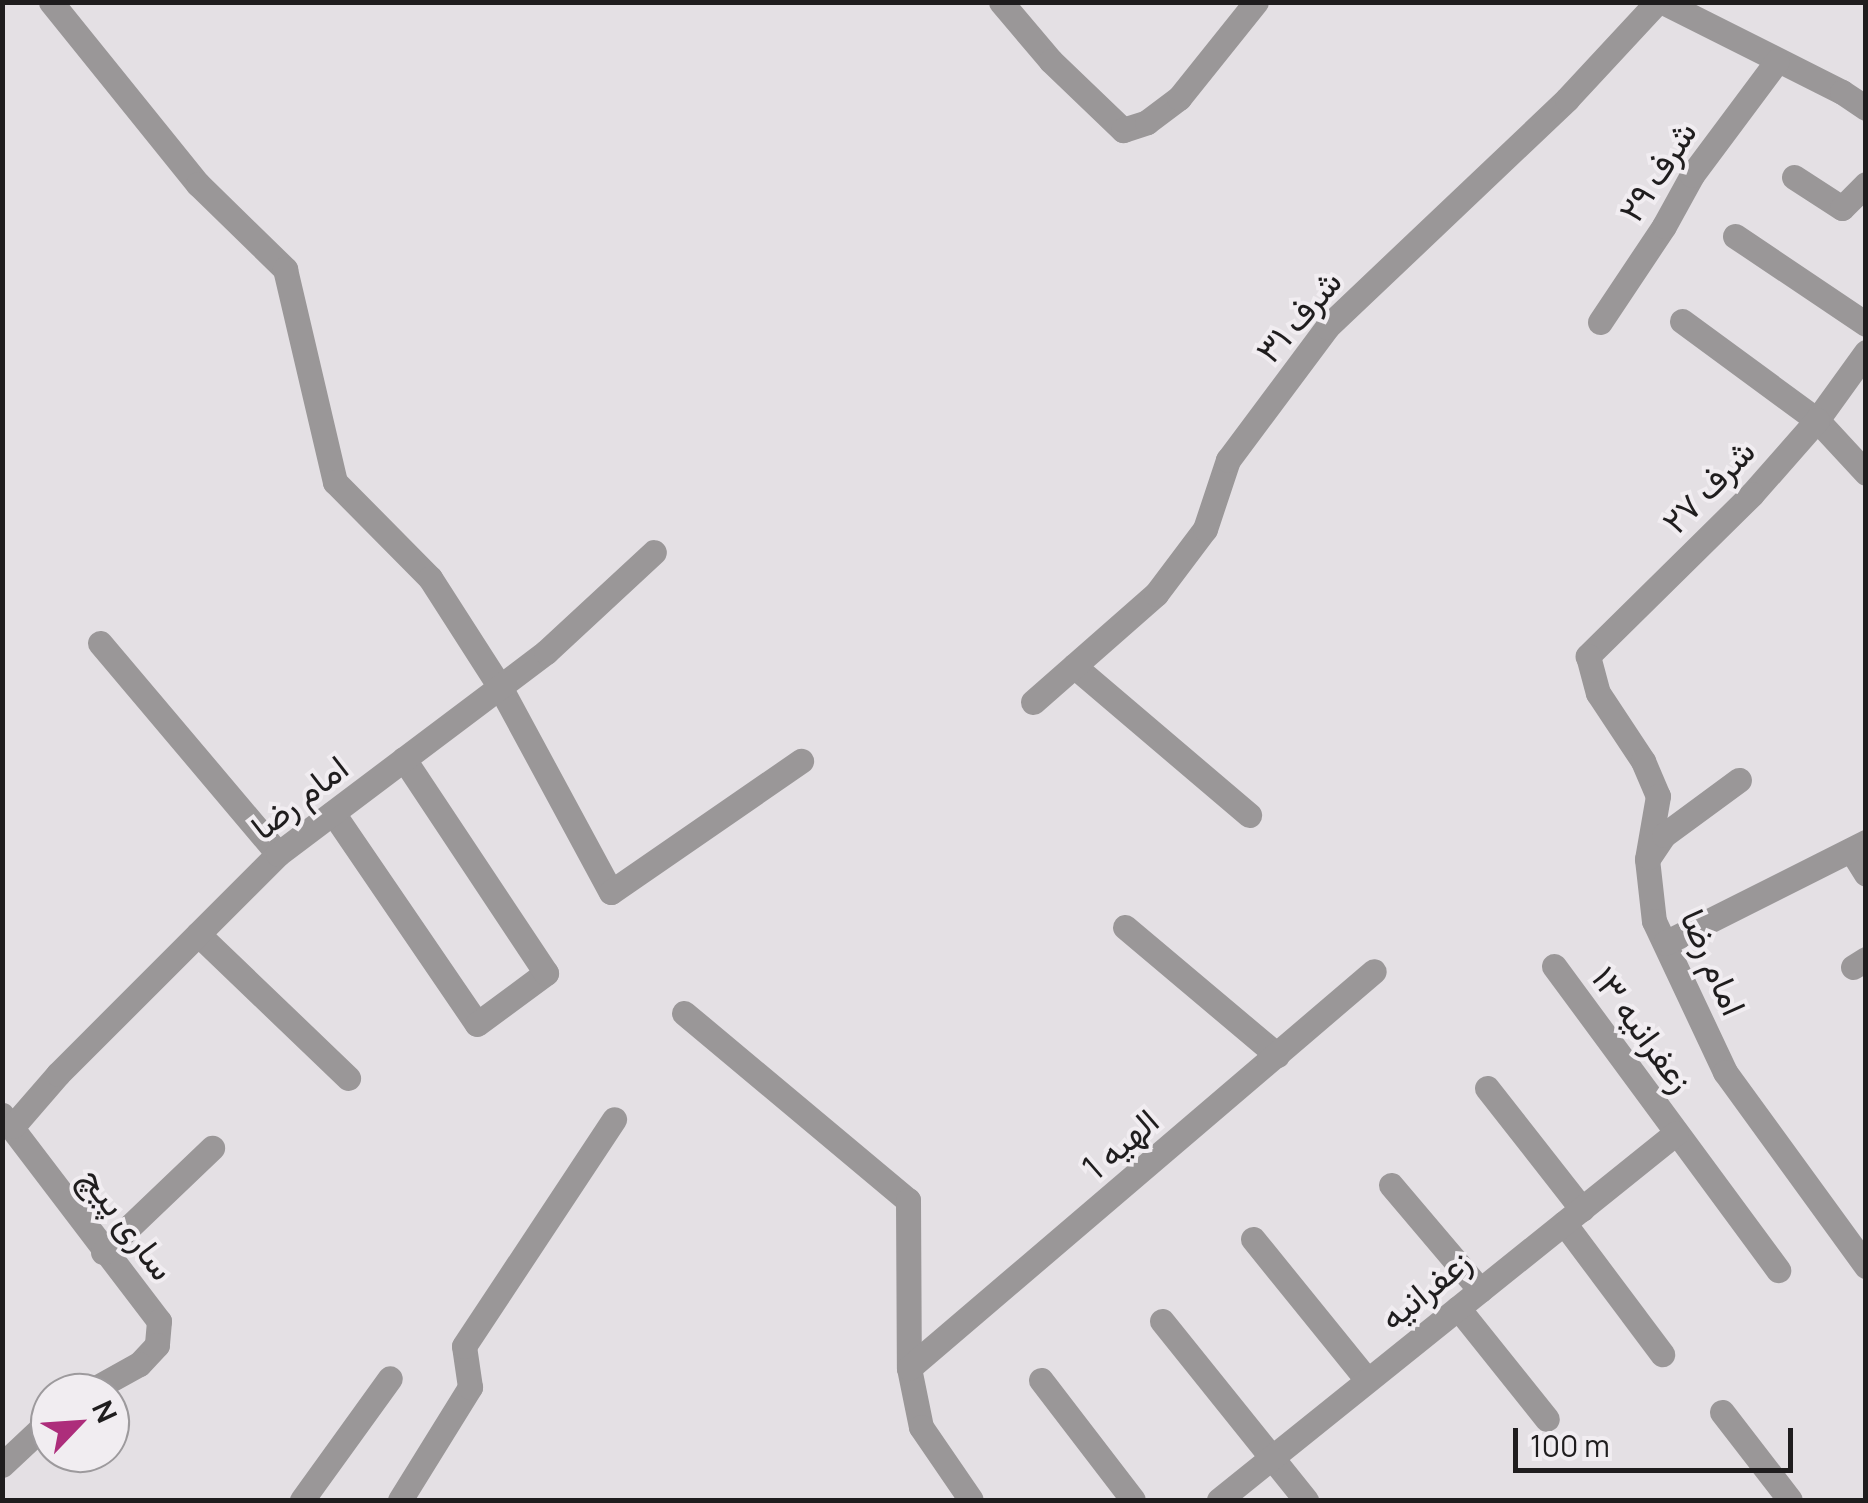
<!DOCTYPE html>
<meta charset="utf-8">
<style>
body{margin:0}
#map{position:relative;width:1868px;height:1503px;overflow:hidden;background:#e4e0e4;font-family:Manrope,Vazirmatn,sans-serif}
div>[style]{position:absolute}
.minor>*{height:25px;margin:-12.5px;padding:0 12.5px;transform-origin:12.5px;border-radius:12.5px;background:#9a9798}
span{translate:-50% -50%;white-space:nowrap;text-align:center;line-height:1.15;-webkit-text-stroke:8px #f1edf1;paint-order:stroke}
.street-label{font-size:35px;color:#1f1d1e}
.frame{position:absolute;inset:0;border:5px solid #1f1d1e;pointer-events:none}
.north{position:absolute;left:30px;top:1373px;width:100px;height:100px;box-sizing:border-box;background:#f1edf1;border:2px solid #9d9a9d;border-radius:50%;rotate:65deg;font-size:28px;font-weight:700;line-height:40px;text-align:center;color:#1f1d1e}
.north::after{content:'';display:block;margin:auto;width:35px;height:45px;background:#ad2d7b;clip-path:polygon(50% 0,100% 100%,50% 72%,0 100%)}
.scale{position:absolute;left:1513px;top:1428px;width:280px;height:45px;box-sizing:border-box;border:5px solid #1f1d1e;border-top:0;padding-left:12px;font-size:30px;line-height:35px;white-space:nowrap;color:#1f1d1e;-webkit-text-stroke:8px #f1edf1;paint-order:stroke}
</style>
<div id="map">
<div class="minor">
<i style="left:51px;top:2px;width:234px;rotate:51.1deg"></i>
<i style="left:198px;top:184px;width:122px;rotate:44.3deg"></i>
<i style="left:285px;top:269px;width:219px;rotate:76.8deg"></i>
<i style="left:335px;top:482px;width:135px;rotate:45.3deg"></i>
<i style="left:430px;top:578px;width:130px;rotate:57.3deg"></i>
<i style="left:500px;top:687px;width:233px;rotate:61.6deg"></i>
<i style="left:611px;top:892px;width:231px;rotate:-34.6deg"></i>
<i style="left:1001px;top:2px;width:77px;rotate:49.7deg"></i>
<i style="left:1051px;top:61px;width:100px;rotate:43.8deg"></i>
<i style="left:1123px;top:130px;width:25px;rotate:-18deg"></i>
<i style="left:1147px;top:122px;width:40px;rotate:-37deg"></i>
<i style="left:1179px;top:98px;width:123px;rotate:-51.3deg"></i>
<i style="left:1663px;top:2px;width:200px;rotate:26.7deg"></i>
<i style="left:1842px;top:92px;width:29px;rotate:34deg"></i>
<i style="left:1794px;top:177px;width:57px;rotate:32.9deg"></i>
<i style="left:1842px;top:208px;width:34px;rotate:-45deg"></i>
<i style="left:1735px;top:236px;width:158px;rotate:33.9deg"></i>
<i style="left:1682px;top:321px;width:167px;rotate:36.3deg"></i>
<i style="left:1817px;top:420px;width:72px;rotate:47.2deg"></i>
<i style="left:1600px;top:322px;width:115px;rotate:-56.3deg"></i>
<i style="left:1664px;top:226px;width:58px;rotate:-61.2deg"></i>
<i style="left:1692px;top:175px;width:142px;rotate:-53.3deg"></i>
<i style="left:1866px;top:352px;width:84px;rotate:125.8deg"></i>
<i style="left:1817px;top:420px;width:98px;rotate:131.3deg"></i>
<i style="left:1752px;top:494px;width:231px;rotate:135.4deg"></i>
<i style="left:1588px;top:656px;width:38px;rotate:75deg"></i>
<i style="left:1598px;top:693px;width:82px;rotate:56.5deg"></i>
<i style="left:1643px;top:761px;width:38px;rotate:67deg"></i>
<i style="left:1658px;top:796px;width:64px;rotate:99.9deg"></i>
<i style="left:1647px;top:859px;width:62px;rotate:83.6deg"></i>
<i style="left:1654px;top:921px;width:167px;rotate:64.8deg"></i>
<i style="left:1725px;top:1072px;width:240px;rotate:54deg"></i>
<i style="left:100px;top:643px;width:276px;rotate:49.8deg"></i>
<i style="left:1074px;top:666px;width:230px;rotate:40.4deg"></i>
<i style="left:1033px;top:702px;width:164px;rotate:-41.3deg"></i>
<i style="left:1156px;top:594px;width:81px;rotate:-53deg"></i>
<i style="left:1205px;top:529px;width:73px;rotate:-71.6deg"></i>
<i style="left:1228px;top:460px;width:166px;rotate:-53.3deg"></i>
<i style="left:1327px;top:327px;width:331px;rotate:-43.5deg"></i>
<i style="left:1567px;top:99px;width:132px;rotate:-47.1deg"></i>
<i style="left:333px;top:813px;width:255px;rotate:55.7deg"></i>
<i style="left:477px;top:1024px;width:86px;rotate:-36.5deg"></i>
<i style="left:546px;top:973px;width:257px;rotate:-123.6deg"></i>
<i style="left:1851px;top:850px;width:28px;rotate:58deg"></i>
<i style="left:1649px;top:857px;width:27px;rotate:-56deg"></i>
<i style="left:1664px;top:835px;width:93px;rotate:-36.3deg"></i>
<i style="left:1125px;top:927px;width:199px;rotate:40.1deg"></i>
<i style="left:198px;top:934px;width:208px;rotate:43.8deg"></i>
<i style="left:1665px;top:943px;width:225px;rotate:-26.7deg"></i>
<i style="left:1554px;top:966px;width:378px;rotate:53.6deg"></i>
<i style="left:1853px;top:967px;width:15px;rotate:-32deg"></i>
<i style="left:684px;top:1013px;width:292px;rotate:39.9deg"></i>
<i style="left:908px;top:1200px;width:168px;rotate:89.7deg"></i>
<i style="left:909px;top:1368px;width:60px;rotate:78.5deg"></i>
<i style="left:921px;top:1427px;width:88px;rotate:55.6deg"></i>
<i style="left:1487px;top:1088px;width:154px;rotate:51.9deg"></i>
<i style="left:2px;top:1115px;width:259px;rotate:52.7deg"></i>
<i style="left:159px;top:1321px;width:24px;rotate:95deg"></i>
<i style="left:157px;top:1345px;width:26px;rotate:133deg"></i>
<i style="left:139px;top:1364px;width:60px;rotate:150.9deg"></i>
<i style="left:13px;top:1126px;width:69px;rotate:-49.1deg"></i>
<i style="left:58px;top:1074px;width:311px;rotate:-45deg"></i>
<i style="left:278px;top:854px;width:336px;rotate:-37deg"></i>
<i style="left:546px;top:652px;width:147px;rotate:-42.8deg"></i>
<i style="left:1391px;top:1185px;width:138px;rotate:49.7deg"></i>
<i style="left:1564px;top:1223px;width:164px;rotate:53.2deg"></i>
<i style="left:1253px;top:1239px;width:181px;rotate:51deg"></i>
<i style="left:103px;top:1252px;width:151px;rotate:-43.7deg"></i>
<i style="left:1458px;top:1308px;width:142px;rotate:51.3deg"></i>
<i style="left:1162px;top:1321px;width:230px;rotate:51.2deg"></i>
<i style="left:909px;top:1368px;width:611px;rotate:-40.49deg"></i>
<i style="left:1041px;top:1380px;width:151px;rotate:52.5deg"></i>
<i style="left:1722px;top:1412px;width:111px;rotate:52.3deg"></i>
<i style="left:2px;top:1465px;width:66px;rotate:-43.2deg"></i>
<i style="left:302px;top:1500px;width:150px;rotate:-54.2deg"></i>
<i style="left:400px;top:1500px;width:133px;rotate:-58.2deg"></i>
<i style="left:470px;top:1387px;width:41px;rotate:-98.3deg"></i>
<i style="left:464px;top:1346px;width:272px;rotate:-56.5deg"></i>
<i style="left:1219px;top:1500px;width:586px;rotate:-38.77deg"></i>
</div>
<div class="street-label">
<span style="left:1657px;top:171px;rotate:-57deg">شرف ۲۹</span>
<span style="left:1298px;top:316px;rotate:-49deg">شرف ۳۱</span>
<span style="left:1708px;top:486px;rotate:-46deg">شرف ۲۷</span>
<span style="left:299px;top:797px;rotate:-38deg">امام رضا</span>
<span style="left:1714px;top:962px;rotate:66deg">امام رضا</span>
<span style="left:1643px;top:1029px;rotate:54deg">زعفرانیه ۱۳</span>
<span style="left:1120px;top:1144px;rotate:-41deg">الهیه 1</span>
<span style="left:128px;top:1223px;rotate:53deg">ساری پیچ</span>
<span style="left:1425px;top:1289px;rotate:-39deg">زعفرانیه</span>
</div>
<div class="frame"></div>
<div class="north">N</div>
<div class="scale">100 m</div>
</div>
